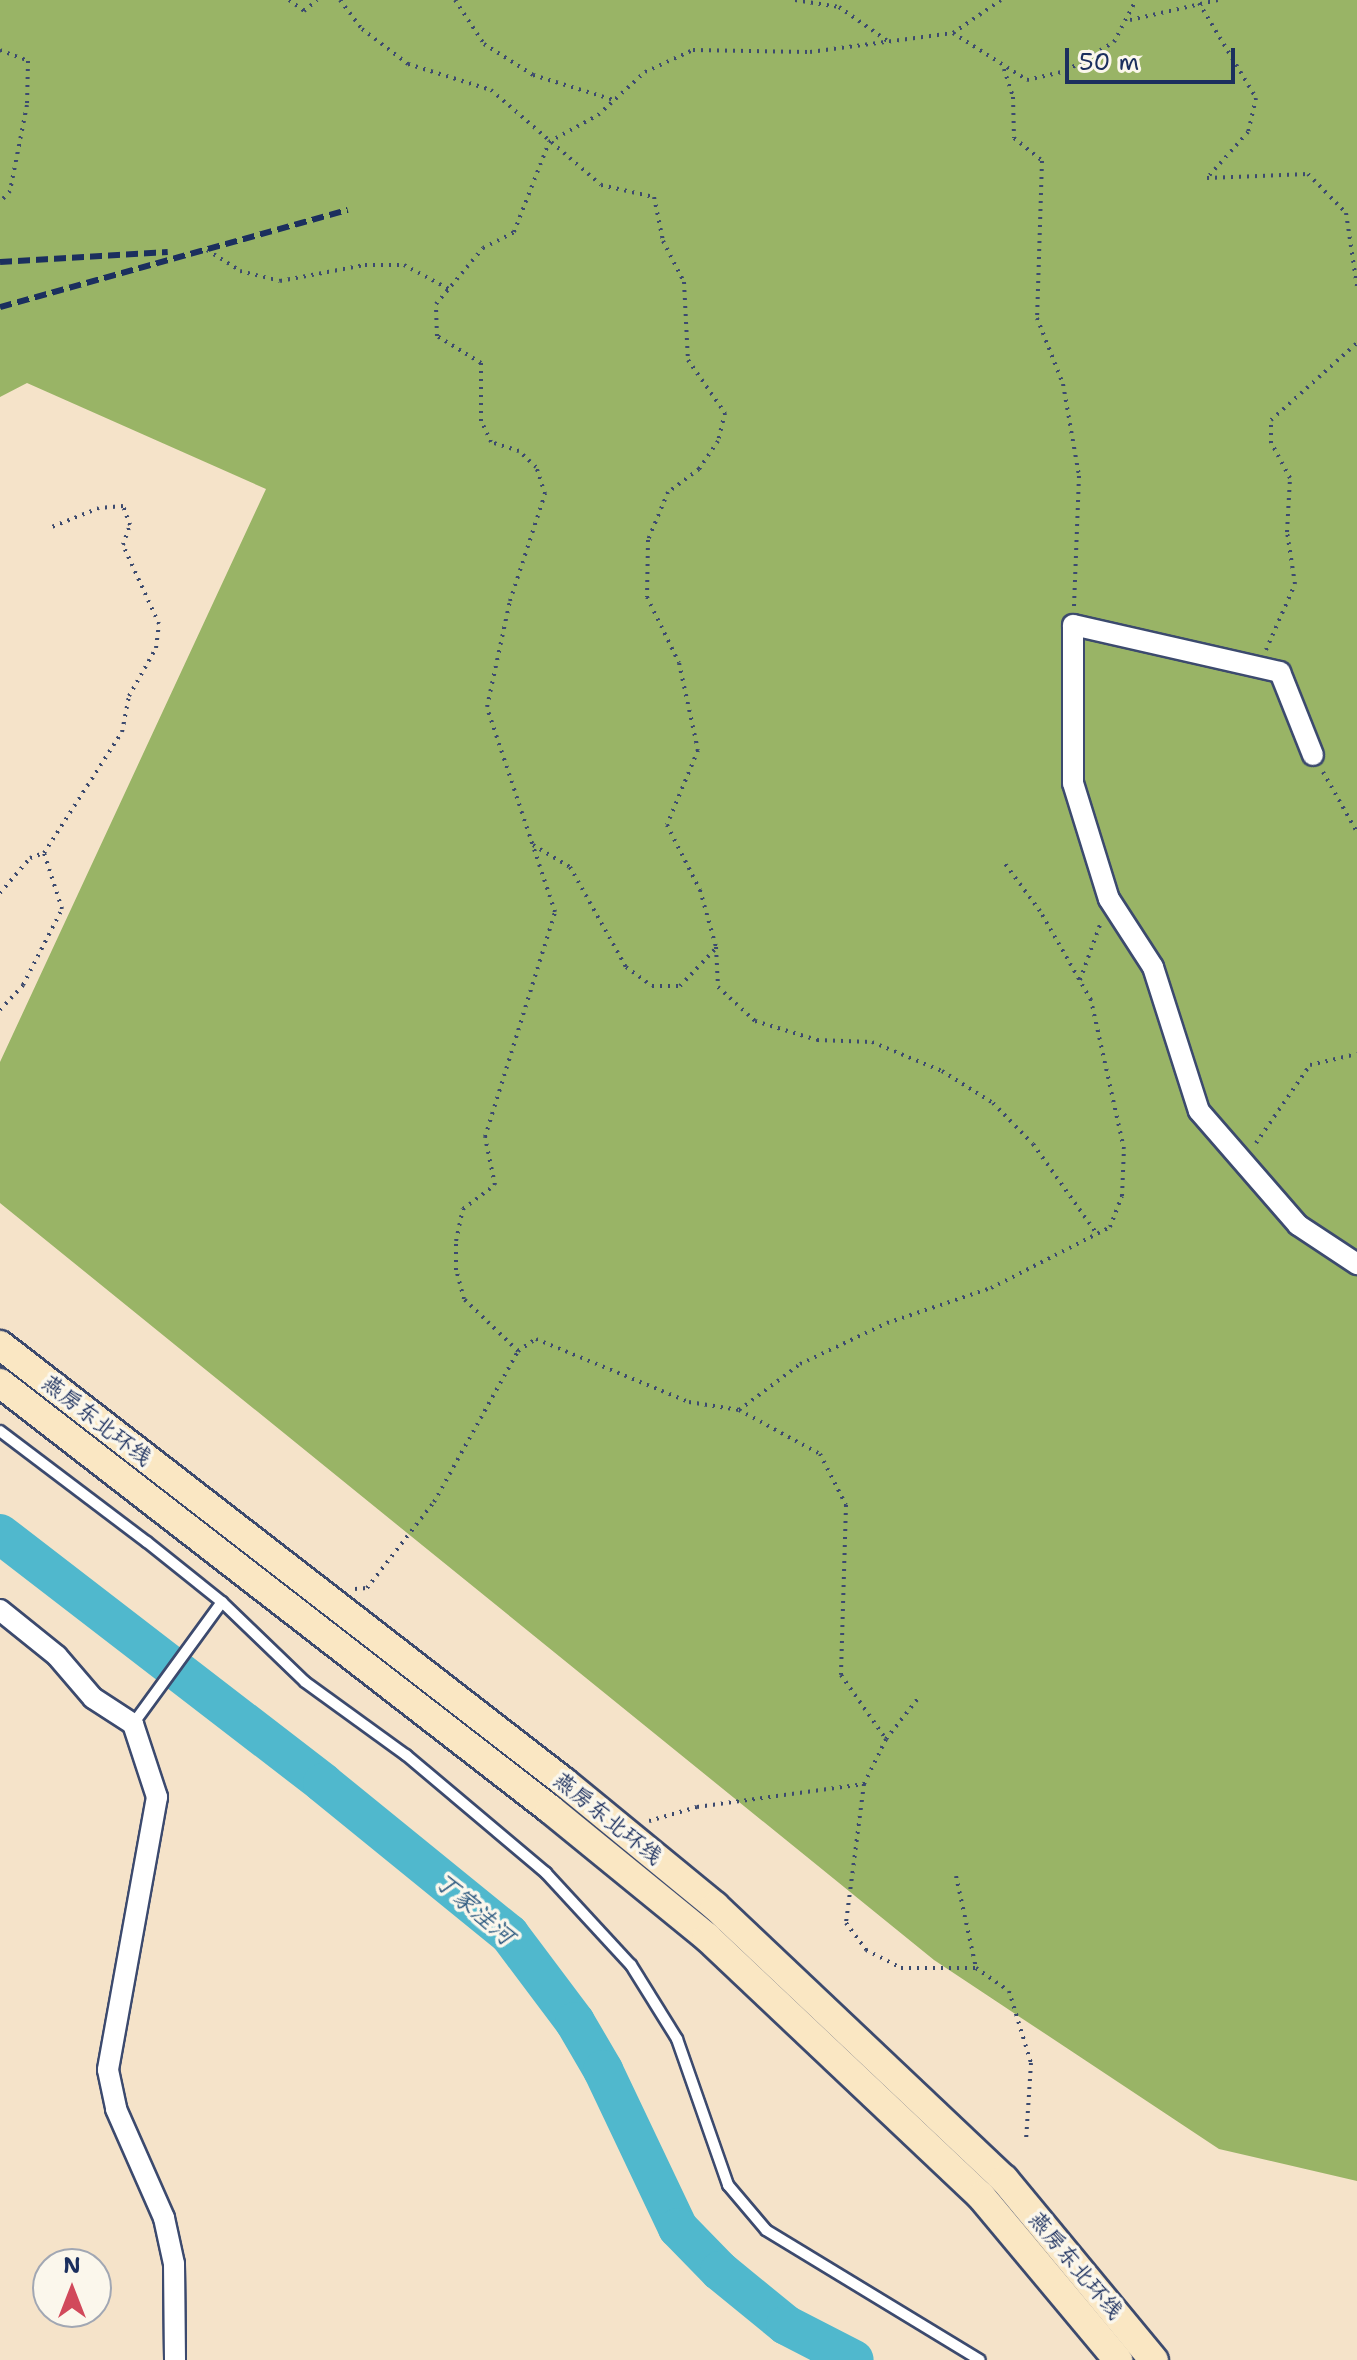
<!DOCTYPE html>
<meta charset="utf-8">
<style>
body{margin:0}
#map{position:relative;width:1357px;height:2360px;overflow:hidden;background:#f5e3c9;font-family:"Shantell Sans","LXGW WenKai TC",sans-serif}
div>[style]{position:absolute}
.forest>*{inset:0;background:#99b466}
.river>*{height:40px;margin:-20px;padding:0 20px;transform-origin:20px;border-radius:20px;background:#50b8cd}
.path>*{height:4px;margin-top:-2px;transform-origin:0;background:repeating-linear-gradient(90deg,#3c4a6e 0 2px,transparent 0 8px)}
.roads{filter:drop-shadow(2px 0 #3c4a6e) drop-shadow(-2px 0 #3c4a6e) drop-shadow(0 2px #3c4a6e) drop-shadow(0 -2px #3c4a6e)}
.lane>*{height:10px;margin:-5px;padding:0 5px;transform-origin:5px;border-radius:5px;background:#fff}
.street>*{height:20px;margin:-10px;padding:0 10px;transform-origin:10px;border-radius:10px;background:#fff}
.rail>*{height:6px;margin-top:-3px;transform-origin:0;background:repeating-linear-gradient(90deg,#1b2f5e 0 12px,transparent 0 18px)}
.bridges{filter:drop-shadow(2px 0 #3c4a6e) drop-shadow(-2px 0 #3c4a6e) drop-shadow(0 2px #3c4a6e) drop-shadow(0 -2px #3c4a6e)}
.secondary-bridge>*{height:28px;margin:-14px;padding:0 14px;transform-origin:14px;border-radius:14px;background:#fae7c3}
span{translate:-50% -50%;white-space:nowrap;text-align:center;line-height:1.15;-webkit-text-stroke:7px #fbf7ec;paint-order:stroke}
.street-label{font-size:22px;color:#1b2f5e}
.water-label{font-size:24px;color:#2b587f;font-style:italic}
.north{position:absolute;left:32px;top:2248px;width:80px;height:80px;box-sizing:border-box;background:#fbf7ec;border:2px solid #a1a7b3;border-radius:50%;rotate:0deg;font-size:22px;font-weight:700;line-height:32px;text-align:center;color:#1b2f5e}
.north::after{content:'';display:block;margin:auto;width:28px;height:36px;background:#d1495b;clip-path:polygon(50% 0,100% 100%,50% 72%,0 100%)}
.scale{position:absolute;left:1065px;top:48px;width:170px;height:36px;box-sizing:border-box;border:4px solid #1b2f5e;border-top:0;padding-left:10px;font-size:24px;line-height:28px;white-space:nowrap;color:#1b2f5e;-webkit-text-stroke:6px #fbf7ec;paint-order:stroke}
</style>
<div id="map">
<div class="forest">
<i style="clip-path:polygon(0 0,1357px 0,1357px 2181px,1219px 2149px,934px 1960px,0 1203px,0 1062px,266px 489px,27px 383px,0 397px)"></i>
</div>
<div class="river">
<i style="left:0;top:1534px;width:408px;rotate:37.6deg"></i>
<i style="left:323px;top:1783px;width:240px;rotate:39.1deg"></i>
<i style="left:509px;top:1934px;width:110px;rotate:53.1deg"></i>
<i style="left:575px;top:2022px;width:56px;rotate:59.7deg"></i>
<i style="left:603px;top:2070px;width:175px;rotate:64.6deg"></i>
<i style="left:678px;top:2228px;width:60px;rotate:45.7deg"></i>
<i style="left:720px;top:2271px;width:85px;rotate:39.3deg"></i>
<i style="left:786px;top:2325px;width:76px;rotate:27.2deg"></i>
</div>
<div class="path">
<i style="left:289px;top:0;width:19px;rotate:36deg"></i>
<i style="left:304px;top:11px;width:17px;rotate:-40deg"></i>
<i style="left:340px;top:0;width:36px;rotate:53deg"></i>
<i style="left:362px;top:29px;width:58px;rotate:37.3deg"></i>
<i style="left:408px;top:64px;width:87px;rotate:17.4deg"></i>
<i style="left:491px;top:90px;width:145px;rotate:40.8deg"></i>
<i style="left:601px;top:185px;width:54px;rotate:12.8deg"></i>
<i style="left:654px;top:197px;width:45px;rotate:78.4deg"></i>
<i style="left:663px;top:241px;width:46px;rotate:62.9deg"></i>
<i style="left:684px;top:282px;width:78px;rotate:87.1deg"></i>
<i style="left:688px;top:360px;width:65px;rotate:55.1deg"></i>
<i style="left:725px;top:413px;width:29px;rotate:104deg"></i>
<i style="left:718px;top:441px;width:34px;rotate:124deg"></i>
<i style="left:699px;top:469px;width:39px;rotate:143deg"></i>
<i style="left:668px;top:492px;width:52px;rotate:112.6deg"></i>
<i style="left:648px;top:540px;width:57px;rotate:91deg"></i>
<i style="left:647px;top:597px;width:73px;rotate:64.1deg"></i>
<i style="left:679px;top:663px;width:89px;rotate:77.7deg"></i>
<i style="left:698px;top:750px;width:81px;rotate:112.5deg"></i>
<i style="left:667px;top:825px;width:73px;rotate:63.1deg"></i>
<i style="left:700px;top:890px;width:59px;rotate:74.3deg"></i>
<i style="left:716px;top:947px;width:40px;rotate:87.1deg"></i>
<i style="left:718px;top:987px;width:50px;rotate:42.6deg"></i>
<i style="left:755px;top:1021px;width:65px;rotate:17deg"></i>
<i style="left:817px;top:1040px;width:55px;rotate:2.1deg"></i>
<i style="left:872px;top:1042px;width:76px;rotate:22.5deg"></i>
<i style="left:942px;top:1071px;width:60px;rotate:32.1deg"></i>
<i style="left:993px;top:1103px;width:57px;rotate:45.7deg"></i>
<i style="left:1033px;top:1144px;width:110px;rotate:54.6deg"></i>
<i style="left:455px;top:0;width:53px;rotate:56.6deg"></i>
<i style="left:484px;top:44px;width:58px;rotate:32.3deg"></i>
<i style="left:533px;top:75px;width:85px;rotate:17.2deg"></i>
<i style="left:795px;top:0;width:45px;rotate:9deg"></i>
<i style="left:839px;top:7px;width:61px;rotate:35deg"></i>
<i style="left:1199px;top:3px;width:111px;rotate:59deg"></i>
<i style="left:1256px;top:98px;width:35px;rotate:103deg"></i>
<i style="left:1248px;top:132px;width:62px;rotate:131.7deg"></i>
<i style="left:1207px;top:178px;width:101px;rotate:-2.3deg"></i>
<i style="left:1308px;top:174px;width:54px;rotate:45.7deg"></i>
<i style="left:1346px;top:213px;width:75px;rotate:81.5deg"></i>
<i style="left:1130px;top:20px;width:90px;rotate:-12.8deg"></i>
<i style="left:953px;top:33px;width:58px;rotate:-34.5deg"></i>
<i style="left:0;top:50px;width:30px;rotate:21deg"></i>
<i style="left:28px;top:61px;width:44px;rotate:91.3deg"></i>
<i style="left:27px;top:105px;width:88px;rotate:101.2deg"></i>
<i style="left:10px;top:191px;width:15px;rotate:132deg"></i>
<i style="left:1004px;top:69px;width:29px;rotate:72deg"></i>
<i style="left:1013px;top:97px;width:41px;rotate:88.6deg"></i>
<i style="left:1014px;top:138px;width:36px;rotate:39deg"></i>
<i style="left:1042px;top:161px;width:157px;rotate:91.8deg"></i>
<i style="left:1037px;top:318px;width:71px;rotate:68.5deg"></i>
<i style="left:1063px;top:384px;width:93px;rotate:80.1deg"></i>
<i style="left:1079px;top:476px;width:131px;rotate:92.2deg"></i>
<i style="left:207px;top:250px;width:39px;rotate:32deg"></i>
<i style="left:240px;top:271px;width:41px;rotate:14deg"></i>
<i style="left:280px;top:281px;width:86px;rotate:-10.7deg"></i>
<i style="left:365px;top:265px;width:39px"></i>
<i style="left:404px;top:265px;width:51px;rotate:28.1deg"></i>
<i style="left:1266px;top:650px;width:72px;rotate:-66.3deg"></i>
<i style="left:1295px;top:584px;width:53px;rotate:-98.7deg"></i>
<i style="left:1287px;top:532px;width:54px;rotate:-86.8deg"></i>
<i style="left:1290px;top:478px;width:40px;rotate:-118deg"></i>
<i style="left:1271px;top:443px;width:23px;rotate:-90deg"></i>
<i style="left:1271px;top:420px;width:115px;rotate:-41.8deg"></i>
<i style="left:1323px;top:772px;width:69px;rotate:60.5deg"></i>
<i style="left:533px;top:845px;width:43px;rotate:30.7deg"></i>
<i style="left:570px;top:867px;width:115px;rotate:60.8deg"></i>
<i style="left:626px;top:967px;width:32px;rotate:36deg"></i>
<i style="left:652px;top:986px;width:28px"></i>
<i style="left:680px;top:986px;width:52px;rotate:-46.5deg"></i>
<i style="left:0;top:893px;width:46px;rotate:-49.4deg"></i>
<i style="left:30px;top:858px;width:15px;rotate:-20deg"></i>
<i style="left:1080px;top:980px;width:62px;rotate:-70.1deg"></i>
<i style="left:0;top:1010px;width:34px;rotate:-47deg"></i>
<i style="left:23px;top:985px;width:85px;rotate:-62.8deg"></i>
<i style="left:62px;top:909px;width:59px;rotate:-107.8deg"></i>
<i style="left:44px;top:853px;width:144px;rotate:-57.2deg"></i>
<i style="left:122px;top:732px;width:37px;rotate:-79deg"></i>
<i style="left:129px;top:696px;width:55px;rotate:-60.6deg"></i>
<i style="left:156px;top:648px;width:24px;rotate:-83deg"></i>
<i style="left:159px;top:624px;width:87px;rotate:-114.5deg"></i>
<i style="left:123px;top:545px;width:21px;rotate:-71deg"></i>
<i style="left:130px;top:525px;width:20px;rotate:-110deg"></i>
<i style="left:123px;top:506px;width:24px;rotate:175deg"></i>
<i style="left:99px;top:508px;width:54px;rotate:158.2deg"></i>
<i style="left:1256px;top:1143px;width:95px;rotate:-55.3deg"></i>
<i style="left:1310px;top:1065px;width:48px;rotate:-13.2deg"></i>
<i style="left:518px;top:1351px;width:75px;rotate:-136.1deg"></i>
<i style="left:464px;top:1299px;width:30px;rotate:-105deg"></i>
<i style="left:456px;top:1270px;width:29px;rotate:-90deg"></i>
<i style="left:456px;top:1241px;width:33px;rotate:-78deg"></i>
<i style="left:463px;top:1209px;width:40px;rotate:-37deg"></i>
<i style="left:495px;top:1185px;width:49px;rotate:-101.8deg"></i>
<i style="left:485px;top:1137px;width:236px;rotate:-72.7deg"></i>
<i style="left:555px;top:912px;width:216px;rotate:-108.4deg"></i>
<i style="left:487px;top:707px;width:108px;rotate:-77.8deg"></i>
<i style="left:510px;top:601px;width:113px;rotate:-71.9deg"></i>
<i style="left:545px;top:494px;width:28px;rotate:-108deg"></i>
<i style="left:536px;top:467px;width:23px;rotate:-137deg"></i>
<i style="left:519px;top:451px;width:29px;rotate:-162deg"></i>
<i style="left:491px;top:442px;width:23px;rotate:-115deg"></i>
<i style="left:481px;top:421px;width:58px;rotate:-90deg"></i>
<i style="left:481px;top:363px;width:52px;rotate:-148.5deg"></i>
<i style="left:437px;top:336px;width:32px;rotate:-92deg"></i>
<i style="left:436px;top:304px;width:73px;rotate:-50deg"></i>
<i style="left:483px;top:248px;width:35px;rotate:-27deg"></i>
<i style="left:514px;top:232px;width:97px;rotate:-68.7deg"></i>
<i style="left:549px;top:142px;width:56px;rotate:-28.9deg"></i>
<i style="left:598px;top:115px;width:64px;rotate:-42.5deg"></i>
<i style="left:645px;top:72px;width:53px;rotate:-24.6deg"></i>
<i style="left:693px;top:50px;width:117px;rotate:1deg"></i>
<i style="left:810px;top:52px;width:144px;rotate:-7.6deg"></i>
<i style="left:953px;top:33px;width:88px;rotate:32.4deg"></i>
<i style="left:1027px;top:80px;width:40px;rotate:-13deg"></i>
<i style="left:1066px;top:71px;width:56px;rotate:-31.1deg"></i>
<i style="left:1114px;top:42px;width:47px;rotate:-62.4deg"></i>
<i style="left:739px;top:1410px;width:92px;rotate:28.5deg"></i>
<i style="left:820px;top:1454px;width:57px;rotate:63deg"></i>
<i style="left:846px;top:1505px;width:170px;rotate:91.7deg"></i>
<i style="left:841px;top:1675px;width:78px;rotate:54.9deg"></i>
<i style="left:355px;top:1589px;width:12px;rotate:-5deg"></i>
<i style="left:367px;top:1588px;width:109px;rotate:-52.1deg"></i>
<i style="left:434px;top:1502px;width:173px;rotate:-60.9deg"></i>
<i style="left:518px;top:1351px;width:22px;rotate:-34deg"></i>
<i style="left:536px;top:1339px;width:165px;rotate:22.4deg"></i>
<i style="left:689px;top:1402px;width:51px;rotate:9.1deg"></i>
<i style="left:739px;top:1410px;width:76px;rotate:-37deg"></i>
<i style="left:800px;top:1364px;width:96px;rotate:-25.2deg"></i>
<i style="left:887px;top:1323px;width:110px;rotate:-18.6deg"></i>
<i style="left:991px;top:1288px;width:134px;rotate:-27.1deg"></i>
<i style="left:1110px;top:1227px;width:33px;rotate:-69deg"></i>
<i style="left:1122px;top:1196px;width:47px;rotate:-87.6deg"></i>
<i style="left:1124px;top:1149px;width:153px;rotate:-102.5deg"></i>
<i style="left:1091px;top:1000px;width:103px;rotate:-119.8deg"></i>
<i style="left:1040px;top:911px;width:62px;rotate:-126.5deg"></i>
<i style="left:864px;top:1784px;width:140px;rotate:97.4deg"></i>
<i style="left:846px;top:1923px;width:34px;rotate:53deg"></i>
<i style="left:866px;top:1950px;width:39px;rotate:27deg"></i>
<i style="left:901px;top:1968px;width:75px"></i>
<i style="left:976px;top:1968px;width:40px;rotate:34.9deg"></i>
<i style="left:1009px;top:1991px;width:75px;rotate:73deg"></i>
<i style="left:1031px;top:2063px;width:78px;rotate:93.7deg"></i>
<i style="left:649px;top:1821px;width:50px;rotate:-16.3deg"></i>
<i style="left:697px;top:1807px;width:169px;rotate:-7.8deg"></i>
<i style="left:864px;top:1784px;width:50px;rotate:-63.9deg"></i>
<i style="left:886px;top:1739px;width:55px;rotate:-51.7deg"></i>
<i style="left:956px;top:1876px;width:94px;rotate:77.7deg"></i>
</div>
<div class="roads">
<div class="lane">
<i style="left:0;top:1431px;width:184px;rotate:37.1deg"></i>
<i style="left:147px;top:1542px;width:96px;rotate:38.7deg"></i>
<i style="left:222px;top:1602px;width:115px;rotate:43.9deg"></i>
<i style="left:305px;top:1682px;width:125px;rotate:35.9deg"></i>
<i style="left:406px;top:1755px;width:183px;rotate:40.1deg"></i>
<i style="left:546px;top:1873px;width:125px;rotate:47.3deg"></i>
<i style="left:631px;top:1965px;width:87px;rotate:58.1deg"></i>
<i style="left:677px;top:2039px;width:155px;rotate:70.7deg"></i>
<i style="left:728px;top:2185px;width:59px;rotate:49.8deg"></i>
<i style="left:766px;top:2230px;width:250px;rotate:31.3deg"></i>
<i style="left:133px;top:1724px;width:151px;rotate:-53.9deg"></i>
</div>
<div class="street">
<i style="left:1313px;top:755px;width:89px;rotate:-111.7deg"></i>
<i style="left:1280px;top:672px;width:212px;rotate:-167.2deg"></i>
<i style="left:1073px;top:625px;width:158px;rotate:90deg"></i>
<i style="left:1073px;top:783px;width:121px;rotate:72.8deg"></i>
<i style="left:1109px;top:899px;width:81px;rotate:57.1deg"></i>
<i style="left:1153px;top:967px;width:151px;rotate:72.3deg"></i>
<i style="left:1199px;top:1111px;width:151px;rotate:49deg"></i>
<i style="left:1298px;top:1225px;width:71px;rotate:33.5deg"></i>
<i style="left:0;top:1610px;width:73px;rotate:38.9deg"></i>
<i style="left:57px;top:1656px;width:55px;rotate:49.4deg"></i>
<i style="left:93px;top:1698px;width:48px;rotate:33deg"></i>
<i style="left:133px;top:1724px;width:77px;rotate:71.8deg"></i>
<i style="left:157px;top:1797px;width:277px;rotate:100.2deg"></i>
<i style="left:108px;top:2070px;width:40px;rotate:78deg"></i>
<i style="left:116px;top:2109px;width:119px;rotate:66.2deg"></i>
<i style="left:164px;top:2218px;width:47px;rotate:77.7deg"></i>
<i style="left:174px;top:2264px;width:96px;rotate:89.4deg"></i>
</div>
</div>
<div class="rail">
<i style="left:0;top:262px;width:168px;rotate:-3.4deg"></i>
<i style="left:0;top:307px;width:361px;rotate:-15.6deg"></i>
</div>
<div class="bridges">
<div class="secondary-bridge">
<i style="left:0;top:1345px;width:713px;rotate:37.77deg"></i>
<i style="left:564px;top:1782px;width:195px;rotate:39.4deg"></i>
<i style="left:715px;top:1906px;width:398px;rotate:43.4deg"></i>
<i style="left:1004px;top:2179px;width:235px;rotate:50.4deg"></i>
<i style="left:0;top:1383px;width:696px;rotate:37.76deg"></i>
<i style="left:550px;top:1809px;width:203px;rotate:39.2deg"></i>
<i style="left:707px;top:1937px;width:377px;rotate:43.4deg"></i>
<i style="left:981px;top:2196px;width:214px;rotate:50.1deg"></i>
</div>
</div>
<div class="street-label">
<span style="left:97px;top:1420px;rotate:38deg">燕房东北环线</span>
<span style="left:608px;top:1818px;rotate:39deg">燕房东北环线</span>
<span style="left:1076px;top:2265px;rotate:50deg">燕房东北环线</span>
</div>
<div class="water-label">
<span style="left:474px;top:1909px;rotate:41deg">丁家洼河</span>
</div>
<div class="north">N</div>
<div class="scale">50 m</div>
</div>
